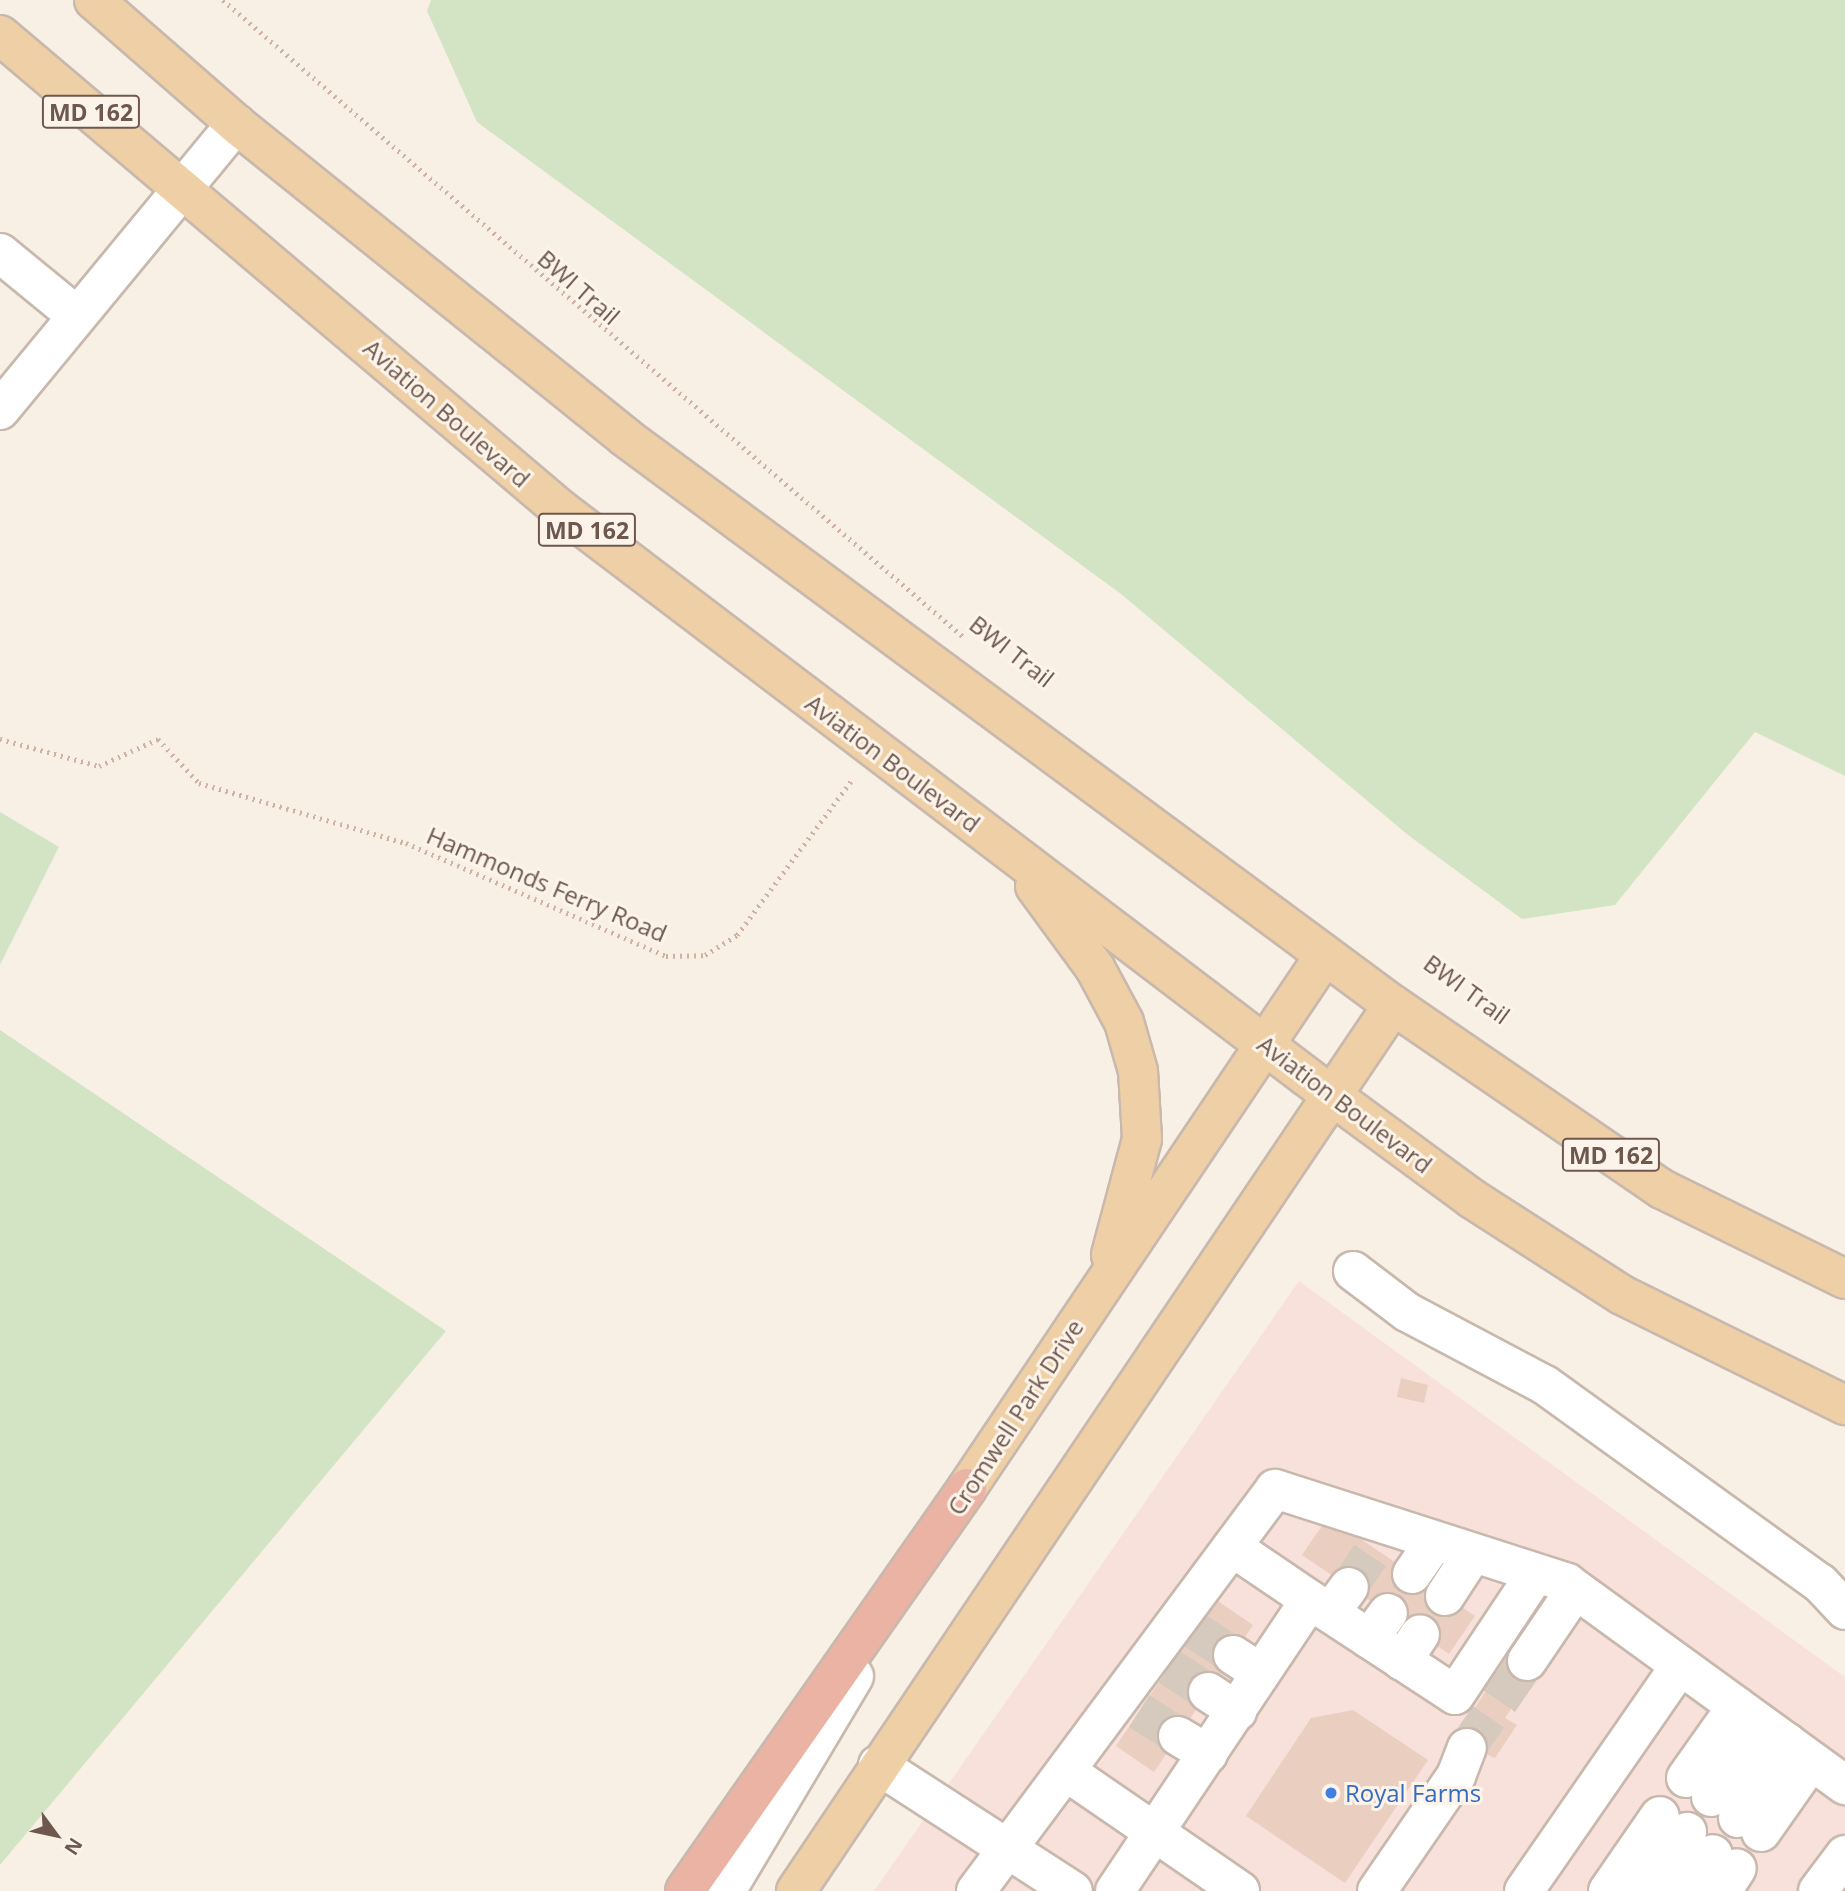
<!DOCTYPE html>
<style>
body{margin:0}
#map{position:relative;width:1845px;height:1891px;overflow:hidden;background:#f9f0e5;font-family:"Open Sans",sans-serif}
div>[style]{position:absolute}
.commercial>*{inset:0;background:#f8e1da}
.green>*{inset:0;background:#d3e4c5}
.building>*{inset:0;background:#eacfc0}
.minor-tunnel>*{height:38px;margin-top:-19px;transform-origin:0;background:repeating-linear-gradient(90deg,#d6cabf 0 38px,transparent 0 57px)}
.path>*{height:4.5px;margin-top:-2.25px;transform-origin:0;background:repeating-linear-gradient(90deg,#cfb2a4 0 2px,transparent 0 7px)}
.roads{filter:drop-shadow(2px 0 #c8b8ad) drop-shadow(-2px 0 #c8b8ad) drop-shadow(0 2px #c8b8ad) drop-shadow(0 -2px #c8b8ad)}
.minor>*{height:38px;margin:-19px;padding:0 19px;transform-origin:19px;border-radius:19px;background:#fff}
.major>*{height:38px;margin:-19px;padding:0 19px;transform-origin:19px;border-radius:19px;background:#efd0a6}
.highway>*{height:38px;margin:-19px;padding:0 19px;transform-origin:19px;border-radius:19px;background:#ebb3a4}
.dots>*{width:19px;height:19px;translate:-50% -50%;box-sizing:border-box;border:4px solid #fcf4ea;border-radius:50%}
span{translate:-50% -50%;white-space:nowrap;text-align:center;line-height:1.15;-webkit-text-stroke:6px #fcf4ea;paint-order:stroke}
.shield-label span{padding:2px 5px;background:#fcf4ea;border:2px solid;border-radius:5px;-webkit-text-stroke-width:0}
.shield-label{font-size:23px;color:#6e584e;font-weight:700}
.street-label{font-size:24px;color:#6e584e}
.shop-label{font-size:24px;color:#366cbe}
.left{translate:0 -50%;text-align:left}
.north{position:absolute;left:21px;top:1800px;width:70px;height:70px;-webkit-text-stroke:5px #fcf4ea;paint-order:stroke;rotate:123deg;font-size:19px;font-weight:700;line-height:28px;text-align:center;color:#6e584e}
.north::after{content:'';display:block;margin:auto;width:24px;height:32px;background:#6e584e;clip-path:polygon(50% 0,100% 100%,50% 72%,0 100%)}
</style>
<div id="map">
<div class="commercial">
<i style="clip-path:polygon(1299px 1281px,1845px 1677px,1845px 1891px,874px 1891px)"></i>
</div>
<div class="green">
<i style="clip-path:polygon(431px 0,1845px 0,1845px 776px,1755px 732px,1615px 905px,1522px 919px,1408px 835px,1121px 594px,477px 122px,427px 11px)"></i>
<i style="clip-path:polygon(0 812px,59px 847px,0 965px)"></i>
<i style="clip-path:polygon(0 1030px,446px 1331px,0 1865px)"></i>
</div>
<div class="building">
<i style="clip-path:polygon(1401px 1378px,1428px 1385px,1424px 1403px,1397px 1397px)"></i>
<i style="clip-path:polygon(1328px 1517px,1475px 1616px,1449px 1654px,1302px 1555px)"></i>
<i style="clip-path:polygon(1215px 1599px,1253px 1625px,1154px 1772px,1116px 1746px)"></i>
<i style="clip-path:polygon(1512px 1652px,1538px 1669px,1505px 1718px,1517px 1725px,1495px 1758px,1454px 1739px)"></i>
<i style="clip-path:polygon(1353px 1710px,1428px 1760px,1345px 1883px,1246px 1816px,1311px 1718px)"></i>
</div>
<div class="minor-tunnel">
<i style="left:1349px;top:1587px;width:47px;rotate:-56.3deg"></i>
<i style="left:1194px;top:1630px;width:46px;rotate:32.7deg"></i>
<i style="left:1169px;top:1667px;width:46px;rotate:32.7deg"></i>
<i style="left:1139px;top:1711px;width:46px;rotate:32.7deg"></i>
<i style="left:1467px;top:1748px;width:106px;rotate:-55.4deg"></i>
</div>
<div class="path">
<i style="left:223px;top:0;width:980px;rotate:40.7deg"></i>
<i style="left:0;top:739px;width:103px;rotate:15.3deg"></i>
<i style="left:99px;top:766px;width:65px;rotate:-24.6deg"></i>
<i style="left:158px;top:739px;width:60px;rotate:47deg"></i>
<i style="left:199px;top:783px;width:216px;rotate:16.2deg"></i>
<i style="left:406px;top:843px;width:283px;rotate:23.5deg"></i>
<i style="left:666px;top:956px;width:39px;rotate:-1deg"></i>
<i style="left:705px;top:955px;width:38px;rotate:-32deg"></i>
<i style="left:737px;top:935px;width:195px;rotate:-53.5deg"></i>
</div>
<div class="roads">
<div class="minor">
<i style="left:0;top:253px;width:99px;rotate:39.3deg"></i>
<i style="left:0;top:410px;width:371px;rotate:-50.5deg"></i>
<i style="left:1353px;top:1271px;width:68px;rotate:37.2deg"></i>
<i style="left:1407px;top:1312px;width:156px;rotate:27.9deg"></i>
<i style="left:1545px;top:1385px;width:339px;rotate:35.8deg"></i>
<i style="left:1820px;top:1583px;width:37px;rotate:47deg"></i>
<i style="left:1232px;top:1547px;width:94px;rotate:34.2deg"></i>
<i style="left:1412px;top:1574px;width:40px;rotate:-55.1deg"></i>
<i style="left:1445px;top:1596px;width:51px;rotate:-56.9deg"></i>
<i style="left:1330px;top:1613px;width:32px;rotate:-54deg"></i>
<i style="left:1369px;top:1639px;width:32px;rotate:-54deg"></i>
<i style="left:1233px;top:1655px;width:33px;rotate:33deg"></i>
<i style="left:1402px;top:1661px;width:32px;rotate:-56deg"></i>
<i style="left:1527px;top:1661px;width:86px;rotate:-55.9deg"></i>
<i style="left:1208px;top:1692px;width:35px;rotate:33deg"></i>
<i style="left:1178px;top:1736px;width:35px;rotate:31deg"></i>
<i style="left:878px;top:1765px;width:232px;rotate:32.9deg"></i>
<i style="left:1067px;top:1772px;width:210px;rotate:34.5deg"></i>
<i style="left:1686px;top:1778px;width:88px;rotate:-54.7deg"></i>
<i style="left:1711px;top:1797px;width:88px;rotate:-54.7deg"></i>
<i style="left:1738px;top:1818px;width:90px;rotate:-56.8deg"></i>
<i style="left:1761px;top:1832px;width:87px;rotate:-54.8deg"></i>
<i style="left:726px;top:1891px;width:250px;rotate:-59.2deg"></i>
<i style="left:976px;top:1891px;width:501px;rotate:-53.36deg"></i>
<i style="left:1275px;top:1489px;width:307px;rotate:17.8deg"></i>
<i style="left:1567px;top:1583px;width:344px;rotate:36deg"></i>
<i style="left:1115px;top:1891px;width:350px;rotate:-56.2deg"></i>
<i style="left:1310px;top:1600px;width:173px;rotate:33.2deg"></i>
<i style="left:1455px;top:1695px;width:146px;rotate:-56.4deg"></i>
<i style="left:1377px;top:1891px;width:140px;rotate:-55.5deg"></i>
<i style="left:1456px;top:1776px;width:30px;rotate:-69deg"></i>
<i style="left:1524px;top:1891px;width:274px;rotate:-55.3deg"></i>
<i style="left:1608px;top:1891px;width:91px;rotate:-55.3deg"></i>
<i style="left:1646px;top:1891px;width:72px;rotate:-55.2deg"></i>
<i style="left:1687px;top:1891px;width:45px;rotate:-54.9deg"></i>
<i style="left:1722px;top:1891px;width:27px;rotate:-57deg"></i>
<i style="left:1818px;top:1891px;width:45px;rotate:-53.1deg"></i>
</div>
<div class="major">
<i style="left:94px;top:0;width:189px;rotate:41.1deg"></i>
<i style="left:236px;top:124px;width:499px;rotate:38.8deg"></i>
<i style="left:625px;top:437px;width:955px;rotate:36.49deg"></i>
<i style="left:1393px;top:1005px;width:326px;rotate:34.4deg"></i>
<i style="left:1662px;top:1189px;width:204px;rotate:26.2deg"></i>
<i style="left:0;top:35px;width:735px;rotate:40.25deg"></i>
<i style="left:561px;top:510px;width:967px;rotate:37.23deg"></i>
<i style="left:1331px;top:1095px;width:174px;rotate:36.3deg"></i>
<i style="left:1471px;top:1198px;width:179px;rotate:32.7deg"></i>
<i style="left:1622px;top:1295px;width:249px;rotate:26.3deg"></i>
<i style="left:1035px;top:886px;width:102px;rotate:53.8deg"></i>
<i style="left:1095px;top:968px;width:61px;rotate:61.8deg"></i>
<i style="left:1124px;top:1022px;width:51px;rotate:74.1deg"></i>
<i style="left:1138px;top:1071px;width:68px;rotate:86.6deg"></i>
<i style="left:1142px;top:1139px;width:120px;rotate:105deg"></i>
<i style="left:967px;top:1488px;width:642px;rotate:-56.11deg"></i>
<i style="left:796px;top:1891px;width:1068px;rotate:-56.03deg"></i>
</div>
<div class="highway">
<i style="left:685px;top:1891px;width:492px;rotate:-55deg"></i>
</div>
</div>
<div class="dots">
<i style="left:1331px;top:1793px;background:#3f7fe0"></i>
</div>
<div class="shield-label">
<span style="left:91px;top:112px">MD 162</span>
<span style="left:587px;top:530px">MD 162</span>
<span style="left:1611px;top:1155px">MD 162</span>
</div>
<div class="street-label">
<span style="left:579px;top:287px;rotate:41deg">BWI Trail</span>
<span style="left:447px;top:413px;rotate:41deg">Aviation Boulevard</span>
<span style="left:1012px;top:651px;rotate:38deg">BWI Trail</span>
<span style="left:893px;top:763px;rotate:37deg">Aviation Boulevard</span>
<span style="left:547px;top:884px;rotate:23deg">Hammonds Ferry Road</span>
<span style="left:1467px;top:989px;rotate:36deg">BWI Trail</span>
<span style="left:1345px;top:1104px;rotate:37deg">Aviation Boulevard</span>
<span style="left:1015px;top:1417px;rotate:-57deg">Cromwell Park Drive</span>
</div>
<div class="shop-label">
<span class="left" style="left:1345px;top:1793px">Royal Farms</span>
</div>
<div class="north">N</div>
</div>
